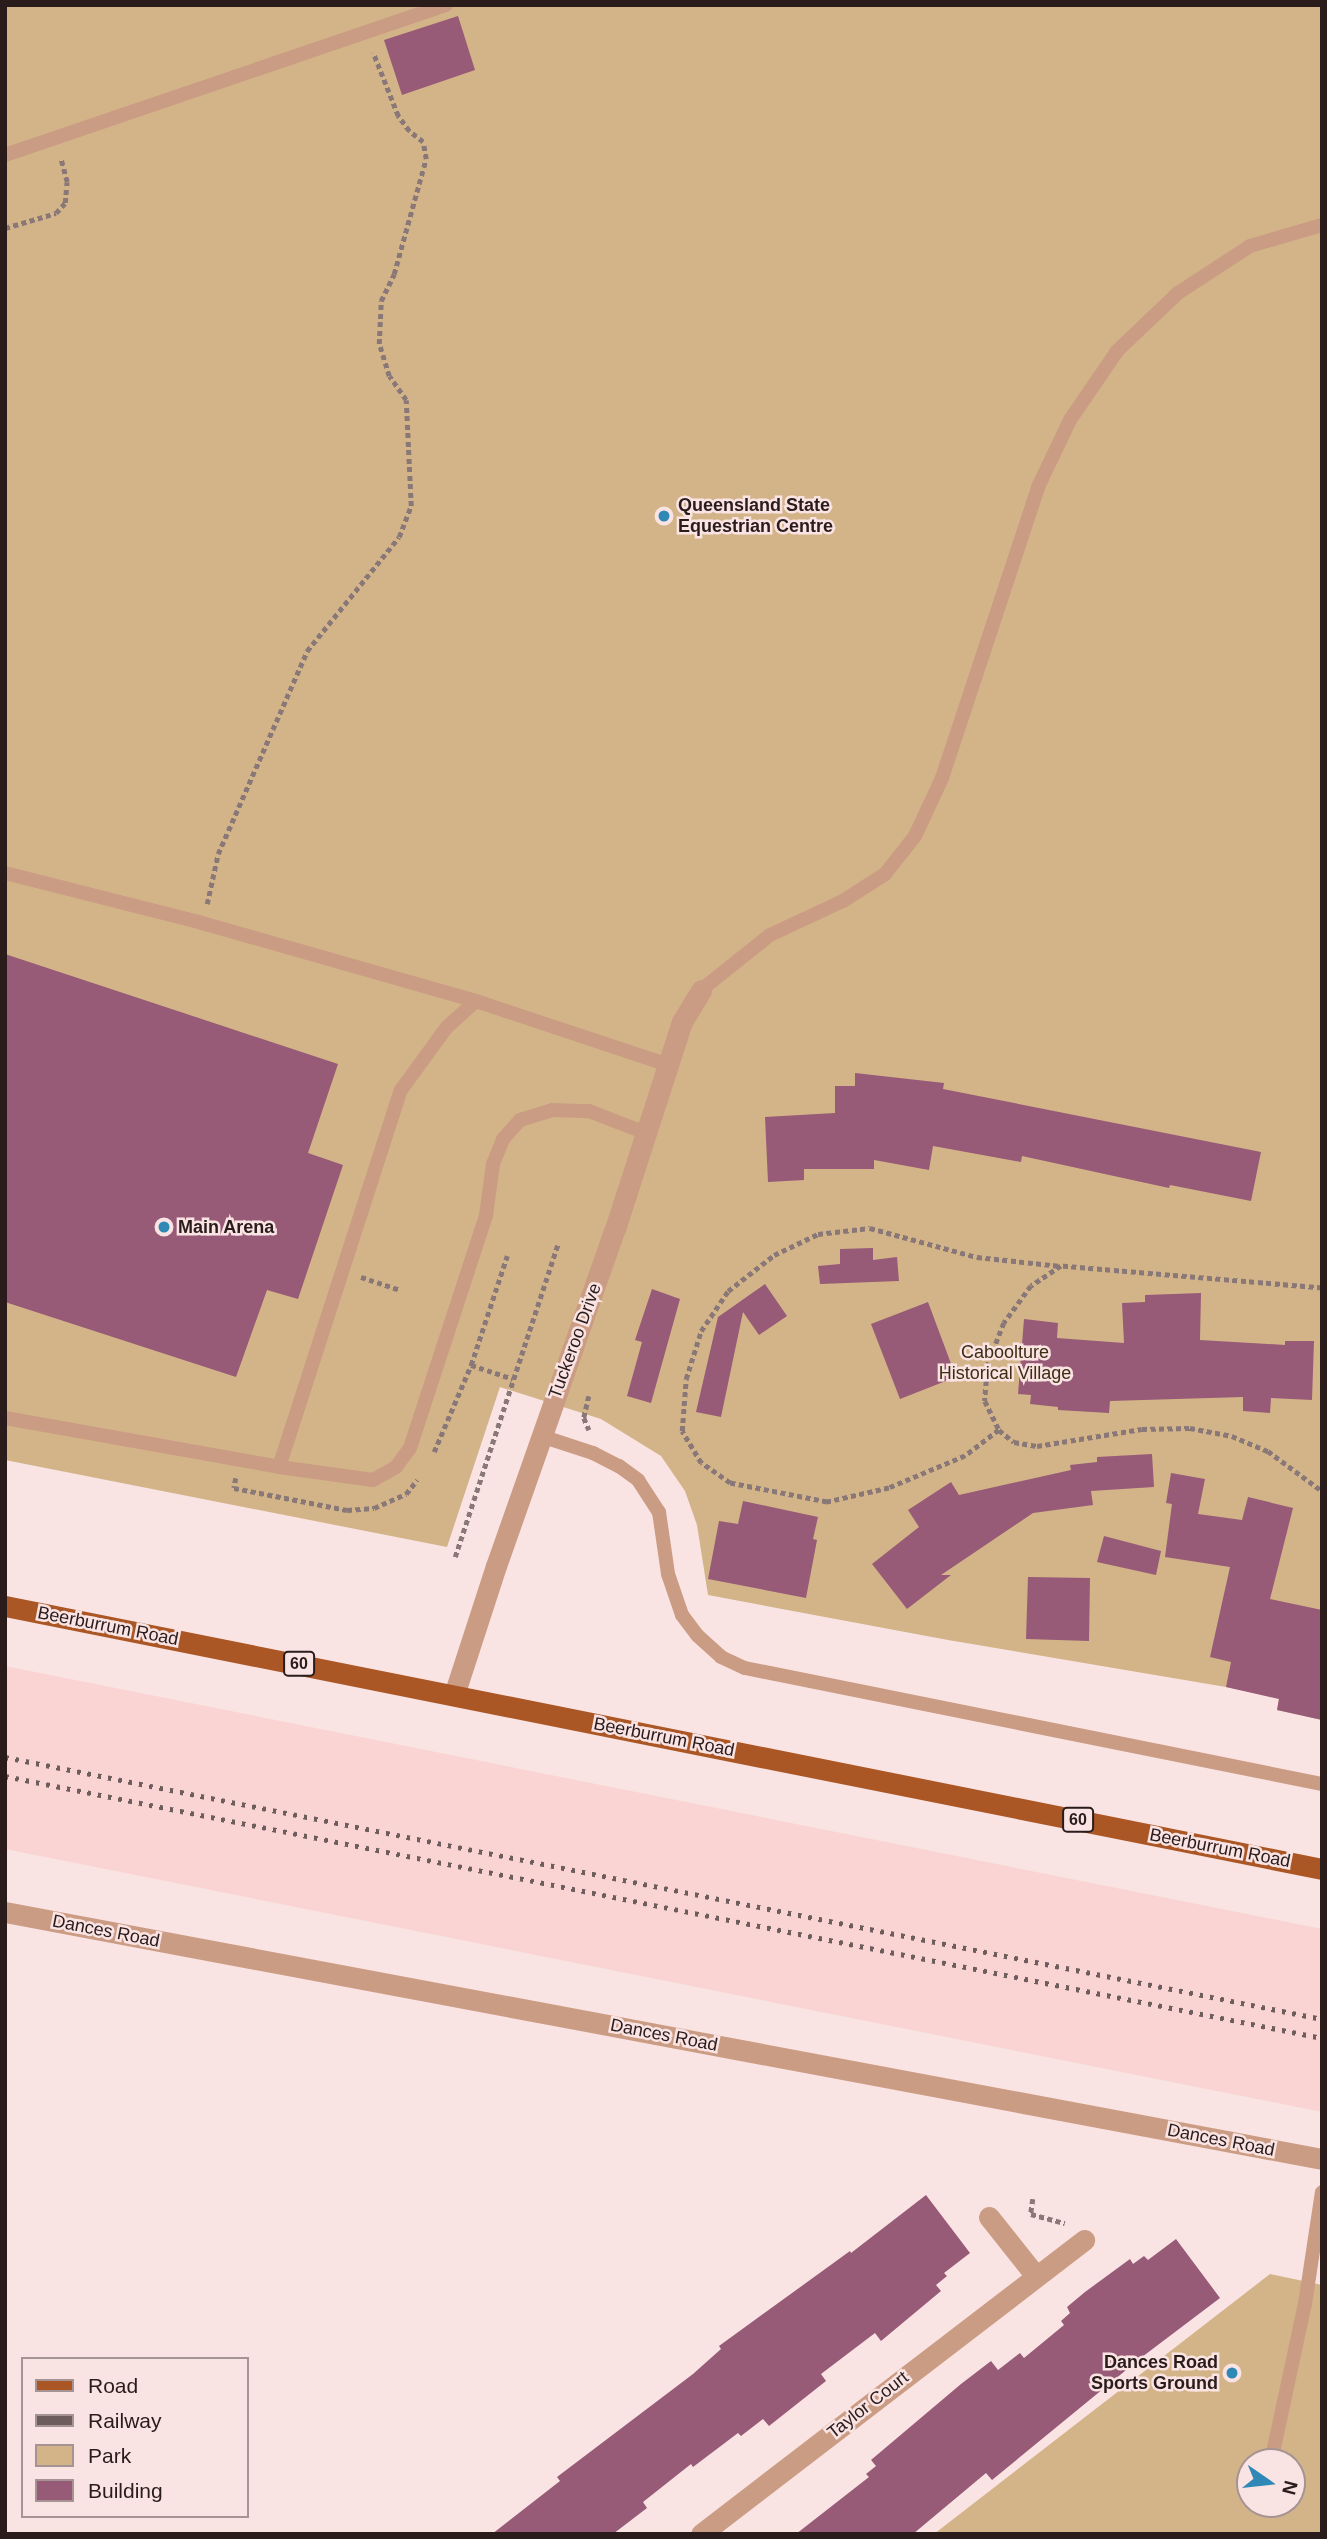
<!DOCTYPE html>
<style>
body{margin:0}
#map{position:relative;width:1327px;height:2539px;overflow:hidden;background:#fae3e3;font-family:Arial,sans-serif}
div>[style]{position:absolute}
.built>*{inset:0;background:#f9d4d3}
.green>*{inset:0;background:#d3b488}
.building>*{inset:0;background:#975a77}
.path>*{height:4.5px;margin-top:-2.25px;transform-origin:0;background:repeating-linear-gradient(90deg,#897877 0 5px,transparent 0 8.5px)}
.service>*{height:14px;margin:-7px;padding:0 7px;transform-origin:7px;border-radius:7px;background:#cb9c84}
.minor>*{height:21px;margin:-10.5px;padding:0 10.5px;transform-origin:10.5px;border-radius:10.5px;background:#cb9c84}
.primary>*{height:21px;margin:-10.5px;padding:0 10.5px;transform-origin:10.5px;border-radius:10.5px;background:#aa5725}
.rail>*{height:5px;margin-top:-2.5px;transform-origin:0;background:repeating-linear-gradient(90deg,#6d5d5c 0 3.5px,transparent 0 10.5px)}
.dots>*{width:19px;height:19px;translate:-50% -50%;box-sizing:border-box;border:4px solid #fae3e3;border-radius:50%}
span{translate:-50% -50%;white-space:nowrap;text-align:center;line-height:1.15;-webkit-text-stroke:5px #fae3e3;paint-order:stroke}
.shield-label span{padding:2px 5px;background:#fae3e3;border:2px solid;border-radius:5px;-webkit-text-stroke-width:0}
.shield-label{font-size:16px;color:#291c1b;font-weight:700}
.poi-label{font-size:18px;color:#291c1b;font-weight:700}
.left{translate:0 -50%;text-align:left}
.right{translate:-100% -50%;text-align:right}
.street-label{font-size:18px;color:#291c1b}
.park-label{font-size:18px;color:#3d2d12}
.frame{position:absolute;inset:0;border:7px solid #291c1b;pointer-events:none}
.legend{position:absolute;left:21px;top:2357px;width:228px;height:161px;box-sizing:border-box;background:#fae3e3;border:2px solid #a69393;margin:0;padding:9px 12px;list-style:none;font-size:21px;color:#291c1b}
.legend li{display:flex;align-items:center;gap:14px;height:35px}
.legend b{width:35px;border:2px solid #a69393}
.north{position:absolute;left:1236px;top:2448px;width:70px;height:70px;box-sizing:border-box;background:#fae3e3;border:2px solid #a69393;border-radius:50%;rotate:104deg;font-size:19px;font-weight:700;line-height:28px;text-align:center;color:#291c1b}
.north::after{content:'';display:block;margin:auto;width:24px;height:32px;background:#3088b6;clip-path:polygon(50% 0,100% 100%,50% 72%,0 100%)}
</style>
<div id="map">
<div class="built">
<i style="clip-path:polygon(5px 1666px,1322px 1929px,1322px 2112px,5px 1849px)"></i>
</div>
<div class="green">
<i style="clip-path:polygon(5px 5px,1322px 5px,1322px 1720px,1277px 1710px,1279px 1698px,1226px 1687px,948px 1640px,708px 1595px,697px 1525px,685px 1491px,661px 1456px,601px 1419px,500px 1387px,447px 1547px,5px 1460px)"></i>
<i style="clip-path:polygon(evenodd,1270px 2274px,1322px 2285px,1322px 2534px,934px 2534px,1270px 2274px,1250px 2462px,1292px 2462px,1292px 2504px,1250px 2504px,1250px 2462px)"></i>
</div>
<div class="building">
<i style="clip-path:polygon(458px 16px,475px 70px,402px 95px,384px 40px)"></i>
<i style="clip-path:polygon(5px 954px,338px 1064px,308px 1153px,343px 1165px,298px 1299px,267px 1290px,236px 1377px,5px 1302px)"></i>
<i style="clip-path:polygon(855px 1073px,944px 1083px,943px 1089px,1261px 1152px,1251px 1201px,1170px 1185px,1169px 1188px,1022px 1156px,1021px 1162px,933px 1146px,929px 1170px,874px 1160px,874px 1169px,804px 1169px,804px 1180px,768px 1182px,765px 1117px,835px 1113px,835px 1086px,855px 1086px)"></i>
<i style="clip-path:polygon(873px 1248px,873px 1260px,897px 1257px,899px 1281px,820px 1284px,818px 1266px,840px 1264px,840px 1249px)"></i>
<i style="clip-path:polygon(765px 1284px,787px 1316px,759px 1335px,743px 1312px,721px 1417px,696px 1412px,718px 1317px)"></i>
<i style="clip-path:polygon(652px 1289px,680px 1299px,651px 1403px,627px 1396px,642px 1342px,635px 1340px)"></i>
<i style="clip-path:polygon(1201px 1293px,1200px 1340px,1285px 1345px,1285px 1341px,1314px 1341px,1312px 1400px,1271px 1398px,1270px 1413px,1243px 1411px,1243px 1397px,1110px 1401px,1109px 1413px,1058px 1410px,1058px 1407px,1030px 1404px,1031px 1395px,1018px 1394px,1024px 1319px,1058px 1323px,1057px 1338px,1124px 1343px,1122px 1303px,1145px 1302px,1145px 1295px)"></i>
<i style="clip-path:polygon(928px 1302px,956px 1377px,900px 1399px,871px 1324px)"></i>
<i style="clip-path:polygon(1152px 1454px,1154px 1487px,1091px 1491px,1093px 1505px,1033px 1513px,941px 1575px,951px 1575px,907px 1609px,872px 1564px,919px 1527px,908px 1510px,951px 1482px,959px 1495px,1071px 1470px,1070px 1465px,1097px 1462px,1097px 1457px)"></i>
<i style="clip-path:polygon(1171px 1473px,1205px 1479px,1198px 1514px,1242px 1520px,1248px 1497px,1293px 1508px,1270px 1599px,1322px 1610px,1322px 1720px,1277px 1710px,1279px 1699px,1226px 1687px,1231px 1662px,1210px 1657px,1230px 1567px,1165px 1557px,1172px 1504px,1166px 1503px)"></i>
<i style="clip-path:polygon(743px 1501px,818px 1517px,813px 1539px,817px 1540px,806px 1598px,708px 1579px,719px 1521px,738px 1524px)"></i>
<i style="clip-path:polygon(1104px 1536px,1161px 1551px,1156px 1575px,1097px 1562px)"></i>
<i style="clip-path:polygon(1028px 1577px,1090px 1578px,1089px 1641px,1026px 1639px)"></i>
<i style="clip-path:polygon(926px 2195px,970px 2253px,944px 2273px,947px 2276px,936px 2285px,941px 2291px,881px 2341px,875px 2333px,821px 2374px,826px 2381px,769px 2426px,763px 2419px,741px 2436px,738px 2433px,693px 2467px,691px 2464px,643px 2502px,647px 2508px,613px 2534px,492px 2534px,560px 2481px,557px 2477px,693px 2374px,721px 2349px,719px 2346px,850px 2251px,851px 2253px)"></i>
<i style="clip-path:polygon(1176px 2239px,1220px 2298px,1142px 2357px,992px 2480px,986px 2473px,913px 2534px,796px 2534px,869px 2477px,866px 2474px,876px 2466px,871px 2460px,961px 2384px,991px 2361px,998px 2370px,1020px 2353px,1024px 2358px,1064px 2325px,1061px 2321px,1070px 2313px,1067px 2307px,1085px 2292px,1130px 2259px,1133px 2264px,1144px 2256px,1148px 2260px)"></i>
</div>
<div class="path">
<i style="left:5px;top:228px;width:53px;rotate:-16.4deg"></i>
<i style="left:56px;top:213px;width:13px;rotate:-48deg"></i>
<i style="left:65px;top:203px;width:21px;rotate:-85deg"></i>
<i style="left:67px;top:182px;width:24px;rotate:-105deg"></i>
<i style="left:207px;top:904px;width:51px;rotate:-77.6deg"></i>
<i style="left:218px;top:854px;width:222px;rotate:-66.3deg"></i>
<i style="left:307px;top:651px;width:146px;rotate:-51.1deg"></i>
<i style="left:399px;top:537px;width:33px;rotate:-69deg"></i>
<i style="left:411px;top:506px;width:106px;rotate:-92.7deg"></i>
<i style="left:406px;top:400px;width:29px;rotate:-125deg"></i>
<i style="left:389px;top:376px;width:34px;rotate:-107deg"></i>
<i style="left:379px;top:344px;width:43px;rotate:-87.3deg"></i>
<i style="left:381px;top:301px;width:30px;rotate:-64deg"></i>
<i style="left:394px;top:274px;width:119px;rotate:-74.5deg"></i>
<i style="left:426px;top:159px;width:17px;rotate:-100deg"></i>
<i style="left:423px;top:142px;width:18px;rotate:-142deg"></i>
<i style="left:409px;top:131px;width:19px;rotate:-126deg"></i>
<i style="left:398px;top:116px;width:68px;rotate:-111.6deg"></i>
<i style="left:361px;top:1277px;width:41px;rotate:18.4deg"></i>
<i style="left:1322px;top:1288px;width:262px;rotate:-175.2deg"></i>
<i style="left:1061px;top:1266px;width:36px;rotate:146deg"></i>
<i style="left:1031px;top:1286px;width:46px;rotate:126.1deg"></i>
<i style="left:1004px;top:1323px;width:44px;rotate:111.3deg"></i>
<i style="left:988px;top:1364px;width:37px;rotate:95deg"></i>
<i style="left:985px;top:1401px;width:32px;rotate:64deg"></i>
<i style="left:999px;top:1430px;width:19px;rotate:39deg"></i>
<i style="left:1014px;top:1442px;width:23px;rotate:10deg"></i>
<i style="left:1037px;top:1446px;width:106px;rotate:-9.2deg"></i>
<i style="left:1142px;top:1429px;width:48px;rotate:-1.2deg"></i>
<i style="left:1190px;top:1428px;width:43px;rotate:10.8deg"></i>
<i style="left:1232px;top:1436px;width:39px;rotate:23deg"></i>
<i style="left:1268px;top:1451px;width:67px;rotate:36.5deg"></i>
<i style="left:471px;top:1365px;width:115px;rotate:-71.7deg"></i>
<i style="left:589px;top:1396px;width:23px;rotate:103deg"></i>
<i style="left:584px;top:1418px;width:13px;rotate:67deg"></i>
<i style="left:999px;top:1430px;width:43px;rotate:142.6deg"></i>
<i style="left:965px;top:1456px;width:82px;rotate:157.2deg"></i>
<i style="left:889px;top:1488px;width:64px;rotate:167.3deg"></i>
<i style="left:827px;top:1502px;width:99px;rotate:-168.9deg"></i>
<i style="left:730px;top:1483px;width:35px;rotate:-145deg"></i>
<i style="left:701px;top:1463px;width:37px;rotate:-121deg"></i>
<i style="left:682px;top:1431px;width:52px;rotate:-85.6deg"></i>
<i style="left:686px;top:1379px;width:50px;rotate:-72.6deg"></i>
<i style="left:701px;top:1331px;width:48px;rotate:-56deg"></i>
<i style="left:728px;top:1291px;width:58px;rotate:-38deg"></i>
<i style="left:774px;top:1255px;width:49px;rotate:-25.5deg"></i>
<i style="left:818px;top:1234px;width:52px;rotate:-6.6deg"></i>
<i style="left:870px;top:1228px;width:111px;rotate:15.2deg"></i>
<i style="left:977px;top:1257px;width:84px;rotate:6.1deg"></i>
<i style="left:434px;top:1452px;width:95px;rotate:-67deg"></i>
<i style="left:471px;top:1365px;width:44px;rotate:18.4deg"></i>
<i style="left:236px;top:1478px;width:10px;rotate:101deg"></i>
<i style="left:234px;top:1488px;width:115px;rotate:11deg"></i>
<i style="left:347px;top:1510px;width:27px;rotate:-4deg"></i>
<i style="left:374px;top:1508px;width:35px;rotate:-24deg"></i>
<i style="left:406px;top:1494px;width:18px;rotate:-52deg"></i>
<i style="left:455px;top:1557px;width:330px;rotate:-71.8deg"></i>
<i style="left:1033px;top:2199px;width:15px;rotate:98deg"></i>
<i style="left:1031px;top:2214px;width:35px;rotate:15deg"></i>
</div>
<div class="service">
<i style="left:5px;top:155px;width:466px;rotate:-18.8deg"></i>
<i style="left:5px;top:873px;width:203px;rotate:14.2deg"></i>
<i style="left:202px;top:923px;width:285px;rotate:15.9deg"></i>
<i style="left:476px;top:1001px;width:202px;rotate:18.4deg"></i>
<i style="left:701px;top:990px;width:88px;rotate:-38.6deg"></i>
<i style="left:770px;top:935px;width:81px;rotate:-25deg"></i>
<i style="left:843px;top:901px;width:50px;rotate:-32.7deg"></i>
<i style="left:885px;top:874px;width:48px;rotate:-51.7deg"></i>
<i style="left:915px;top:836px;width:64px;rotate:-65deg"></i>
<i style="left:942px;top:778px;width:306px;rotate:-71.7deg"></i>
<i style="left:1038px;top:487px;width:74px;rotate:-64.5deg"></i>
<i style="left:1070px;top:420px;width:83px;rotate:-55.7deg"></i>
<i style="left:1117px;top:351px;width:84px;rotate:-43.6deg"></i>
<i style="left:1178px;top:293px;width:86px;rotate:-33.1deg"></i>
<i style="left:1250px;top:246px;width:75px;rotate:-16.3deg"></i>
<i style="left:5px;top:1418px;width:278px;rotate:10.1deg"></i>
<i style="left:279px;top:1467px;width:95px;rotate:7.9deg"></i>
<i style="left:373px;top:1480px;width:26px;rotate:-29deg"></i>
<i style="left:396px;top:1467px;width:24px;rotate:-54deg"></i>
<i style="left:410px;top:1448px;width:245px;rotate:-71.9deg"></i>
<i style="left:486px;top:1215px;width:51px;rotate:-82.2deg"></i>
<i style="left:493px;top:1164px;width:27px;rotate:-68deg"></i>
<i style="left:503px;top:1139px;width:25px;rotate:-48deg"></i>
<i style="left:520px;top:1120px;width:34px;rotate:-17deg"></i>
<i style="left:552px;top:1110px;width:37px;rotate:2deg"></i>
<i style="left:589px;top:1111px;width:61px;rotate:21.1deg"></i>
<i style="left:541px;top:1436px;width:55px;rotate:18.1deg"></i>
<i style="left:593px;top:1453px;width:29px;rotate:27deg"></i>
<i style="left:619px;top:1466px;width:24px;rotate:36deg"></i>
<i style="left:638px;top:1480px;width:38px;rotate:57deg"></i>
<i style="left:659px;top:1512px;width:63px;rotate:81.7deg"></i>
<i style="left:668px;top:1574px;width:43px;rotate:71.1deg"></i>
<i style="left:682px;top:1615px;width:26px;rotate:53deg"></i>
<i style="left:698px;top:1636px;width:31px;rotate:42deg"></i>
<i style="left:721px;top:1657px;width:26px;rotate:25deg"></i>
<i style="left:745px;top:1668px;width:589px;rotate:11.37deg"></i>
<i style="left:279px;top:1467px;width:396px;rotate:-72.1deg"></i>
<i style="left:401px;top:1090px;width:78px;rotate:-53.9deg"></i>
<i style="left:447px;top:1027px;width:39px;rotate:-42deg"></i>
<i style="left:1271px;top:2462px;width:162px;rotate:-77.9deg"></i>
<i style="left:1305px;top:2304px;width:113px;rotate:-81.4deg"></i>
</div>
<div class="minor">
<i style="left:454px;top:1695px;width:136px;rotate:-72deg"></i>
<i style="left:496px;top:1566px;width:357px;rotate:-70.6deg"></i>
<i style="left:615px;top:1229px;width:218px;rotate:-72.1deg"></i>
<i style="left:682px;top:1022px;width:37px;rotate:-59deg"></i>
<i style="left:5px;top:1912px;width:1340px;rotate:10.62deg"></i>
<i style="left:989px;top:2217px;width:75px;rotate:51.5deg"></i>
<i style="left:701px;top:2534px;width:483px;rotate:-37.5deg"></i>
</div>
<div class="primary">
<i style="left:5px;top:1606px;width:1343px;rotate:11.29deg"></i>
</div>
<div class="rail">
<i style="left:5px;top:1757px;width:1343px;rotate:11.25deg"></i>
<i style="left:5px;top:1776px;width:1343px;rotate:11.25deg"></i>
</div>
<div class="dots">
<i style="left:664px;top:516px;background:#3088b6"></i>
<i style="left:164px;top:1227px;background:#3088b6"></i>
<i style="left:1232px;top:2373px;background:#3088b6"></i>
</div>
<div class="shield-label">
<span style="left:299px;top:1664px">60</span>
<span style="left:1078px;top:1820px">60</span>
</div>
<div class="poi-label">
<span class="left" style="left:678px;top:516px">Queensland State<br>Equestrian Centre</span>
<span class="left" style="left:178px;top:1227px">Main Arena</span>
<span class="right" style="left:1218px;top:2373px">Dances Road<br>Sports Ground</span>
</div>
<div class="street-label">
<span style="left:575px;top:1341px;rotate:-70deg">Tuckeroo Drive</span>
<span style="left:108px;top:1626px;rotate:11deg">Beerburrum Road</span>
<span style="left:664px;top:1737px;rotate:11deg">Beerburrum Road</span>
<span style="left:1220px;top:1848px;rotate:11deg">Beerburrum Road</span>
<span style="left:106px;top:1931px;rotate:11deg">Dances Road</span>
<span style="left:664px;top:2035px;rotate:11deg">Dances Road</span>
<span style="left:1221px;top:2140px;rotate:11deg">Dances Road</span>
<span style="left:868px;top:2405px;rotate:-38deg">Taylor Court</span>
</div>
<div class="park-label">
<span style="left:1005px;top:1363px">Caboolture<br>Historical Village</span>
</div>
<div class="frame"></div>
<ul class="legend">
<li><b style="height:9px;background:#aa5725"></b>Road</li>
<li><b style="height:9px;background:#6d5d5c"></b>Railway</li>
<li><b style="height:19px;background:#d3b488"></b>Park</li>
<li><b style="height:19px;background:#975a77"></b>Building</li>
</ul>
<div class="north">N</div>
</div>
